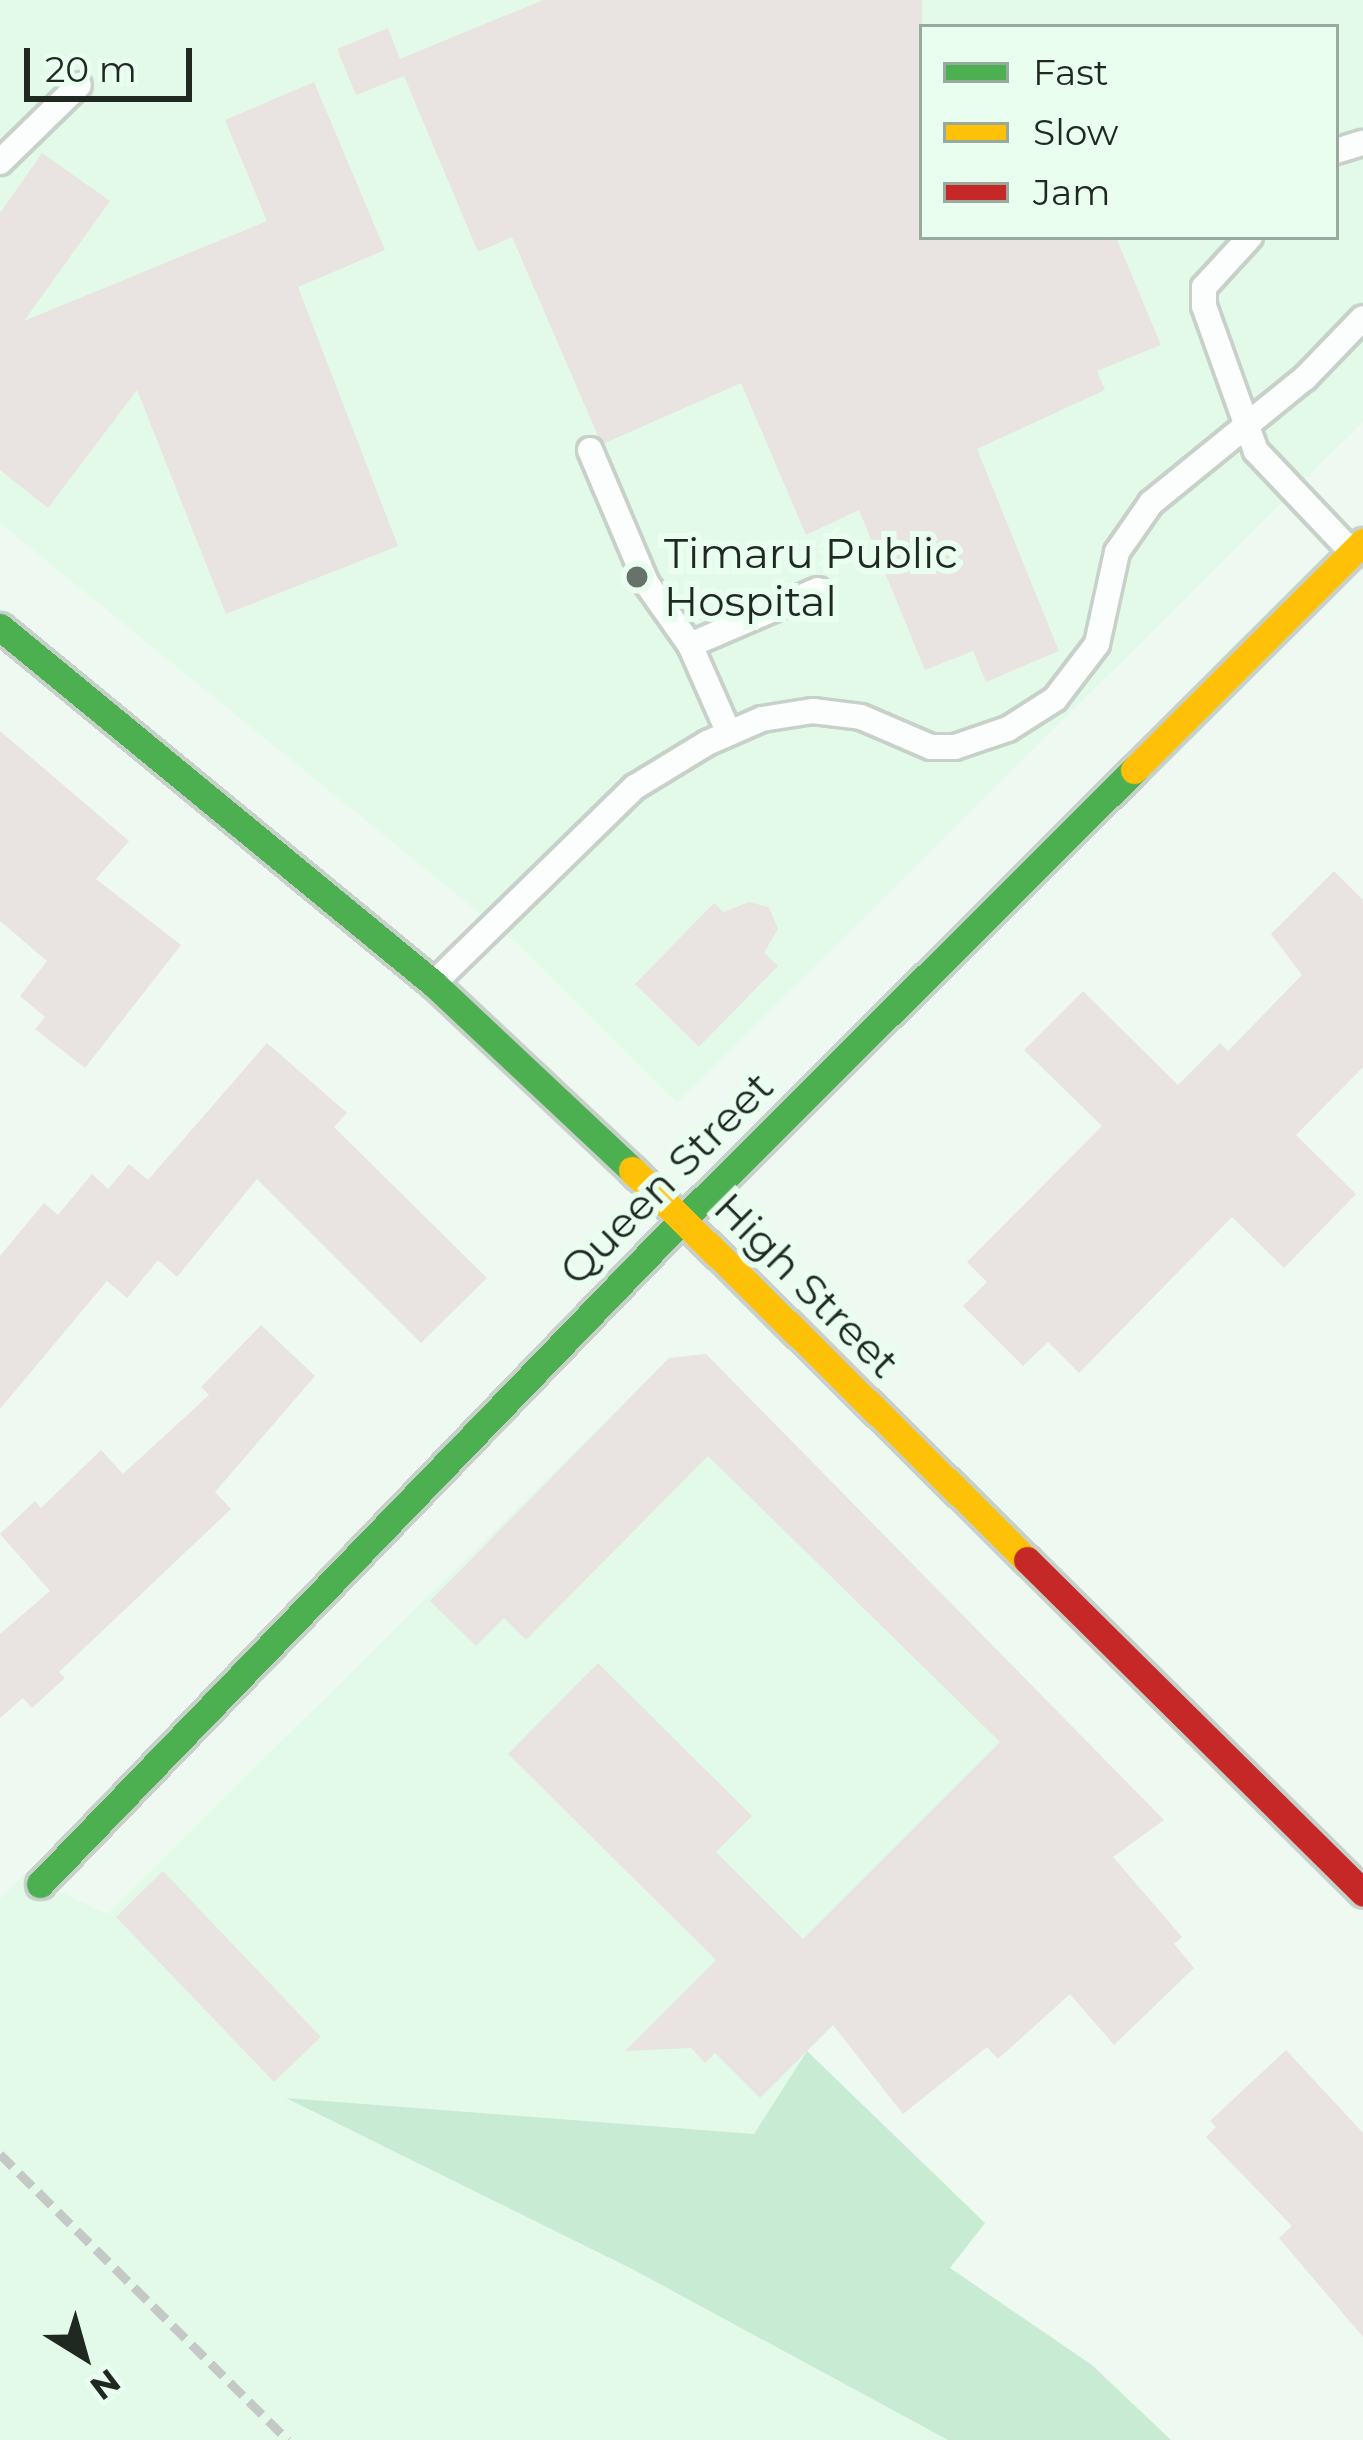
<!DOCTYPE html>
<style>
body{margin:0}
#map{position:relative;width:1363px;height:2440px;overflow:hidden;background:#eef9f1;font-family:Montserrat,sans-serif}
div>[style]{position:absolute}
.built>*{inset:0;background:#e3fae9}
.green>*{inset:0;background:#c8ecd3}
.building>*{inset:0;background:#e9e4e1}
.roads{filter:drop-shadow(3px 0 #c7d1ca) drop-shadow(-3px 0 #c7d1ca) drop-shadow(0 3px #c7d1ca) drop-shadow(0 -3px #c7d1ca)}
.lane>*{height:24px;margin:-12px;padding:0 12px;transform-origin:12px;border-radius:12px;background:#fcfefd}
.fast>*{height:27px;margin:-13.5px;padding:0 13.5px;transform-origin:13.5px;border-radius:13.5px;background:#4caf50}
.slow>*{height:27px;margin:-13.5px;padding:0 13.5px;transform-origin:13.5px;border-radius:13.5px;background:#ffc107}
.jam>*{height:27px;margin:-13.5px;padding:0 13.5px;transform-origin:13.5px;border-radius:13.5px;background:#c62828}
.rail>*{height:9px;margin-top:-4.5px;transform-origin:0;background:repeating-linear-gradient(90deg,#c4c8c6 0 18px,transparent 0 27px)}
.dots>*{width:33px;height:33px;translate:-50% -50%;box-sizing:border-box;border:6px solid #e9feef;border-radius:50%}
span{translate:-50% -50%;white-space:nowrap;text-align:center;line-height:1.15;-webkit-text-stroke:12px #e9feef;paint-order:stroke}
.poi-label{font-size:42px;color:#1f2922}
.left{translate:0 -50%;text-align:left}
.street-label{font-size:42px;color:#1f2922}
.legend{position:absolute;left:919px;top:24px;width:420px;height:216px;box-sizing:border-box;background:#e9feef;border:3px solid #98a99d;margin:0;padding:15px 21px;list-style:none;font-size:36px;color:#1f2922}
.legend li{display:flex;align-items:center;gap:24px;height:60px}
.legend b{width:60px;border:3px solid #98a99d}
.north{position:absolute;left:24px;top:2296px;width:120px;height:120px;-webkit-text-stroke:9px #e9feef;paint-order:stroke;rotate:143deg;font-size:33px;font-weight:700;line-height:48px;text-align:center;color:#1f2922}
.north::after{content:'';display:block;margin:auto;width:42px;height:54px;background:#1f2922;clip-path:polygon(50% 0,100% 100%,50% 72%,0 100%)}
.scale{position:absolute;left:24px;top:48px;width:168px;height:54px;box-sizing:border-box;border:6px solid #1f2922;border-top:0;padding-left:15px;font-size:36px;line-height:42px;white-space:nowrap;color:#1f2922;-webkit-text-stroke:9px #e9feef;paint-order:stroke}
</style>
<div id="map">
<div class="built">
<i style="clip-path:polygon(evenodd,0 0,1363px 0,1363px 422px,677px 1103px,519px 945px,0 523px,0 0,922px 27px,1336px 27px,1336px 237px,922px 237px,922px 27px)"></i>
<i style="clip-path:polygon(706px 1354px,1102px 1756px,807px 2051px,754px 2134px,290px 2099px,632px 2269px,948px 2440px,0 2440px,0 1899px,24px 1875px,107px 1914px,669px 1358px)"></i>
</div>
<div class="green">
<i style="clip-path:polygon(807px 2051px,985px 2223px,950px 2268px,1092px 2365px,1171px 2440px,948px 2440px,632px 2269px,286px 2098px,754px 2134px)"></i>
</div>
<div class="building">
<i style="clip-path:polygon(543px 0,922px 0,922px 237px,1116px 237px,1161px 345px,1097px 371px,1105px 390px,977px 449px,1059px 651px,986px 682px,973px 651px,925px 670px,859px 510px,806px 535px,741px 383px,605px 443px,598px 436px,512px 237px,478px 252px,404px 76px,356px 95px,337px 49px,388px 28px,400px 59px)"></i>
<i style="clip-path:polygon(314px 82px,385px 250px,298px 287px,398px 546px,226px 614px,137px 390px,48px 508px,0 470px,0 213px,42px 153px,110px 201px,24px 321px,267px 221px,225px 120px)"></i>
<i style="clip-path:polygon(0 731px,129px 841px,96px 879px,181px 945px,85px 1068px,35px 1029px,45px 1017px,20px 996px,47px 961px,0 921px)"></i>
<i style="clip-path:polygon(1334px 871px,1363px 900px,1363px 1067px,1296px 1135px,1356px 1194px,1284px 1268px,1232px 1217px,1079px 1373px,1048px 1342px,1023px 1366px,963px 1306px,987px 1282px,967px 1262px,1102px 1126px,1024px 1050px,1083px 991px,1178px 1085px,1220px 1043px,1228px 1051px,1302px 975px,1271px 934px)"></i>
<i style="clip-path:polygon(749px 902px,769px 907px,778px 929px,764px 953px,778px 966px,699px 1047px,635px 984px,714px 903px,724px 912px)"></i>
<i style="clip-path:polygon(267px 1043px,347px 1113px,334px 1127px,487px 1278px,421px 1343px,257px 1179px,177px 1277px,158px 1260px,127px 1298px,107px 1281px,0 1409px,0 1256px,44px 1203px,58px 1215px,92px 1174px,108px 1189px,129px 1164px,148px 1180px)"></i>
<i style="clip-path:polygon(261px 1325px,315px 1376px,215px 1492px,231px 1509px,59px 1672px,65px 1678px,32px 1708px,23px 1698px,0 1718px,0 1634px,50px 1591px,0 1534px,35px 1501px,41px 1508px,101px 1450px,123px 1474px,209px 1395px,201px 1387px)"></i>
<i style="clip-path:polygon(706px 1354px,1164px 1820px,1113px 1857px,1182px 1937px,1174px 1944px,1194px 1968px,1114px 2045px,1070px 1994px,998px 2059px,987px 2047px,903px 2114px,833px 2025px,760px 2098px,715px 2053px,705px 2063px,691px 2048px,625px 2051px,716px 1960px,508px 1754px,598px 1663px,752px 1816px,716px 1852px,803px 1939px,1000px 1742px,708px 1456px,526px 1640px,504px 1618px,476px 1646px,430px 1601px,669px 1358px)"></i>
<i style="clip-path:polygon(163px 1871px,321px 2037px,274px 2082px,116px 1917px)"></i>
<i style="clip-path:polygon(1286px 2050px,1363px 2133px,1363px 2337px,1279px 2238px,1292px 2226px,1206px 2137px,1216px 2127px,1210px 2121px)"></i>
</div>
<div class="roads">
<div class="lane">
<i style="left:1336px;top:151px;width:28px;rotate:-17deg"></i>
<i style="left:0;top:162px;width:110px;rotate:-44.3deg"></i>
<i style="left:1250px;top:237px;width:68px;rotate:132.6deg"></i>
<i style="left:1204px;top:287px;width:19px;rotate:90deg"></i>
<i style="left:1204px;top:306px;width:154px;rotate:70.3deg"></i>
<i style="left:1256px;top:451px;width:138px;rotate:46.5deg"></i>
<i style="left:590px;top:450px;width:146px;rotate:67deg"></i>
<i style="left:647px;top:584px;width:75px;rotate:54.8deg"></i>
<i style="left:690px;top:645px;width:96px;rotate:66.1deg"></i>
<i style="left:690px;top:645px;width:139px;rotate:-23.3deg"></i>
<i style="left:436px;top:981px;width:278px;rotate:-44.3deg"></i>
<i style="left:635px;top:787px;width:84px;rotate:-31.4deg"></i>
<i style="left:707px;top:743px;width:60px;rotate:-23.6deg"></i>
<i style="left:762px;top:719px;width:52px;rotate:-8.9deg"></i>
<i style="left:813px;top:711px;width:48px;rotate:7.1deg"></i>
<i style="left:861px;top:717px;width:76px;rotate:23.2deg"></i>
<i style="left:931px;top:747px;width:24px"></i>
<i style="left:955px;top:747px;width:56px;rotate:-18.8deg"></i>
<i style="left:1008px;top:729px;width:56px;rotate:-32.6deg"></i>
<i style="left:1055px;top:699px;width:69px;rotate:-52.6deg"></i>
<i style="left:1097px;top:644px;width:94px;rotate:-77.7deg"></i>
<i style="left:1117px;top:552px;width:60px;rotate:-55.2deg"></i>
<i style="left:1151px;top:503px;width:198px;rotate:-39.1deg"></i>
<i style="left:1305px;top:378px;width:83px;rotate:-46deg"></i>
</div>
<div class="fast">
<i style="left:0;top:627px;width:562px;rotate:39.44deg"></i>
<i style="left:434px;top:984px;width:272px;rotate:43.2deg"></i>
<i style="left:40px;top:1884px;width:922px;rotate:-45.97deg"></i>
<i style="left:681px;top:1221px;width:639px;rotate:-44.87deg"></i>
</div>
<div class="slow">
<i style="left:1134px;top:770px;width:323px;rotate:-44.9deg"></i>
<i style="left:632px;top:1170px;width:555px;rotate:44.64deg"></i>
</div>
<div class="jam">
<i style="left:1027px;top:1560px;width:473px;rotate:44.7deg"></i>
</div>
</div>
<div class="rail">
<i style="left:0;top:2154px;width:406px;rotate:44.8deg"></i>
</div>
<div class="dots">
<i style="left:637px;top:577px;background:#67726a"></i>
</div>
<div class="poi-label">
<span class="left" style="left:664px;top:577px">Timaru Public<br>Hospital</span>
</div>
<div class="street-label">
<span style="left:666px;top:1178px;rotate:-45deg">Queen Street</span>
<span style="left:807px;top:1285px;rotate:45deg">High Street</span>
</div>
<ul class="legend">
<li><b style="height:15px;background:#4caf50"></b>Fast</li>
<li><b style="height:15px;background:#ffc107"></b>Slow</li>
<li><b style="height:15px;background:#c62828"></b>Jam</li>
</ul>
<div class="north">N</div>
<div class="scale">20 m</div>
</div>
